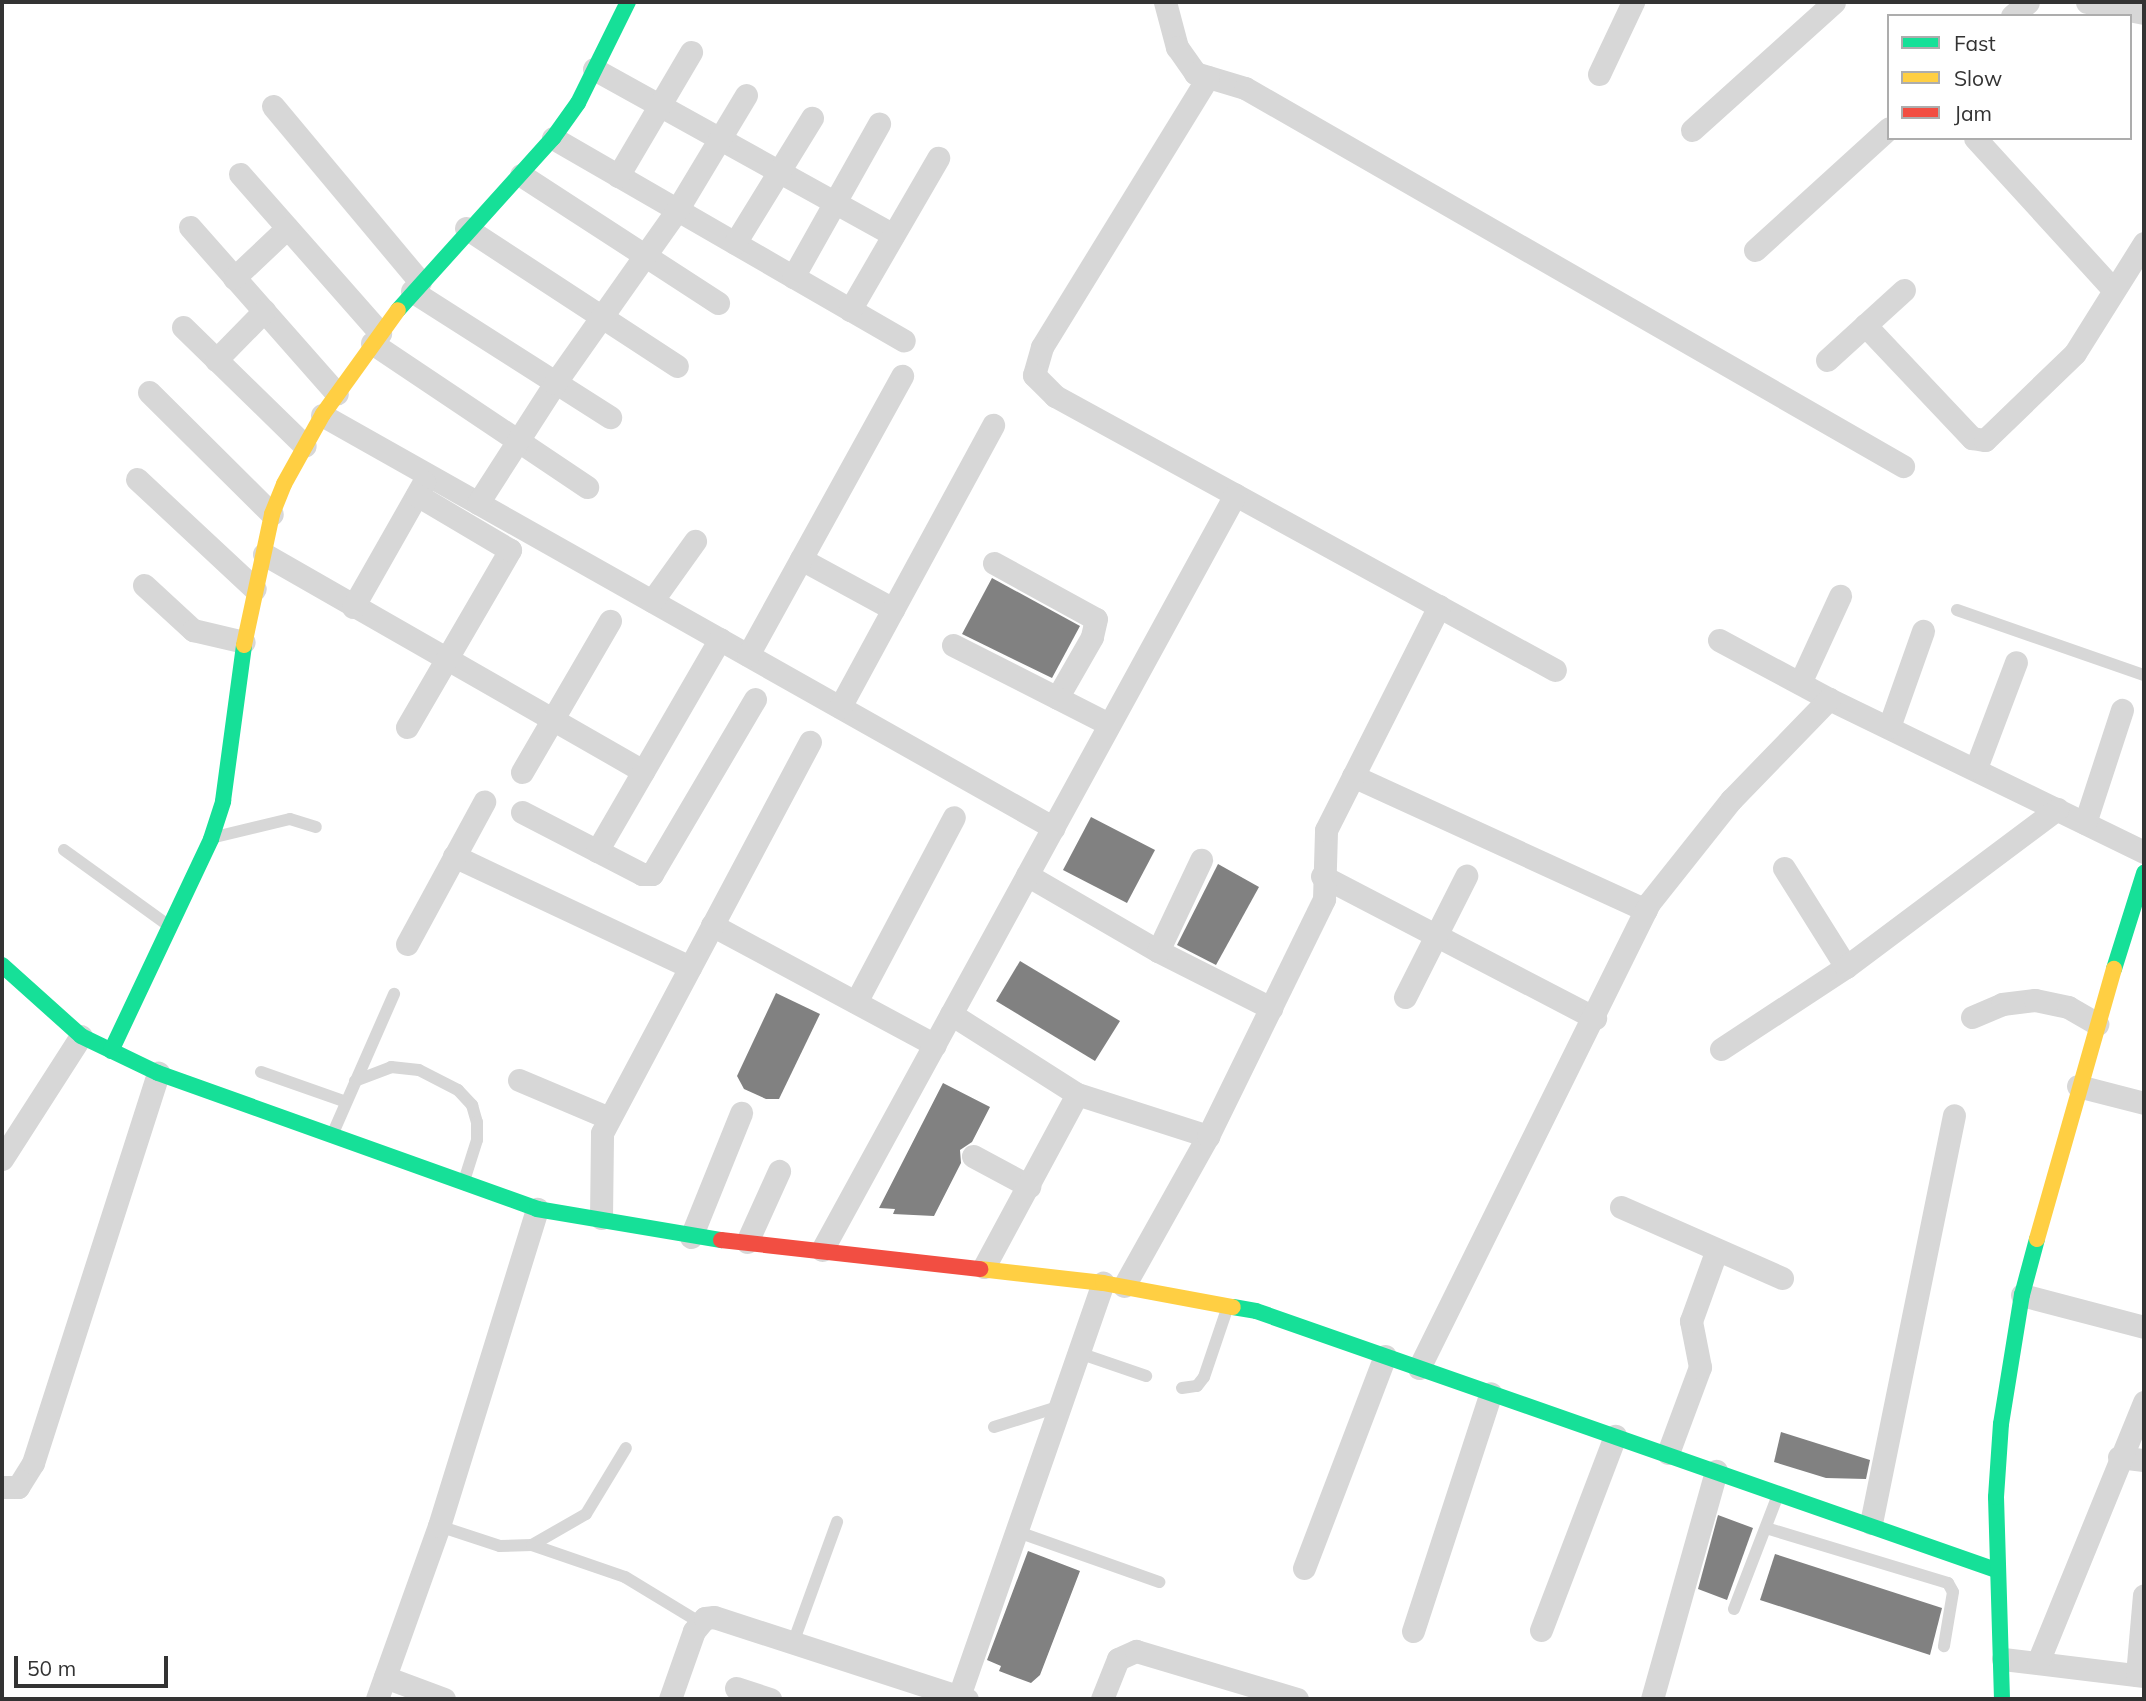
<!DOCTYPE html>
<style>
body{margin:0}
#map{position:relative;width:2146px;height:1701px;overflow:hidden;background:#fff;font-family:Mulish,sans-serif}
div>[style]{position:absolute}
.building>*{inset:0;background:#818181}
.lane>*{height:12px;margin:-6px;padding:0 6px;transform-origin:6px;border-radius:6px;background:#d7d7d7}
.street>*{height:23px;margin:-11.5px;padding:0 11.5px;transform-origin:11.5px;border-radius:11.5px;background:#d7d7d7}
.fast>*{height:16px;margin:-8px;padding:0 8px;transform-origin:8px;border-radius:8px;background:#16e098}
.slow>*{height:16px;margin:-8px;padding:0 8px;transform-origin:8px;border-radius:8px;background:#ffcf43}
.jam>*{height:16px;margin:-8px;padding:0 8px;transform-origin:8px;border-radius:8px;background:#f24e42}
span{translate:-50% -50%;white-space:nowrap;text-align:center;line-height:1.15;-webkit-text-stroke:7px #fff;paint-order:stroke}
.frame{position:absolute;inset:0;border:4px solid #333;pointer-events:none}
.legend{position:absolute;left:1887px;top:14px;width:245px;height:126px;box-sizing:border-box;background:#fff;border:2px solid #adadad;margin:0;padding:9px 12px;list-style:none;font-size:21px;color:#333}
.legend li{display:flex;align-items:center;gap:14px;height:35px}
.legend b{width:35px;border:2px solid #adadad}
.scale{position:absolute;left:14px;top:1656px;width:154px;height:32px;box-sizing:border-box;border:4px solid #333;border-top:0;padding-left:9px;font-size:21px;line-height:24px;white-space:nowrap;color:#333;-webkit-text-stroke:5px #fff;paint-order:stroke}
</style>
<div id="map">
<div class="building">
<i style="clip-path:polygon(992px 578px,1080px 626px,1052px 678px,962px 634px)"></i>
<i style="clip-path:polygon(1091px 817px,1155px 850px,1127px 903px,1063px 870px)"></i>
<i style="clip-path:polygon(1218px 864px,1259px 887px,1216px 965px,1177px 945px)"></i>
<i style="clip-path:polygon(1020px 961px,1120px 1021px,1095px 1061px,996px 1001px)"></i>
<i style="clip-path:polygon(776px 993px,820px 1014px,779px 1099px,766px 1099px,744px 1089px,737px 1076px)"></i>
<i style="clip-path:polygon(943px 1083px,990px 1107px,972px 1142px,960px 1150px,961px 1163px,934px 1216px,893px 1214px,895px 1209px,879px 1208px)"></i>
<i style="clip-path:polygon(1781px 1432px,1870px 1460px,1866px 1479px,1826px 1478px,1774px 1462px)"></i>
<i style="clip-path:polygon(1718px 1515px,1753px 1528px,1727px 1600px,1698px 1589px)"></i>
<i style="clip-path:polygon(1028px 1551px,1080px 1571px,1040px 1675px,1031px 1683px,999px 1671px,1001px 1666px,987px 1660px)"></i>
<i style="clip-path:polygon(1775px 1554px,1942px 1608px,1930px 1655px,1760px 1600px)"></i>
</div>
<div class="lane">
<i style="left:1957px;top:610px;width:198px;rotate:19.2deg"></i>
<i style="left:215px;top:837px;width:77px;rotate:-13.5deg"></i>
<i style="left:290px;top:819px;width:27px;rotate:17deg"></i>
<i style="left:64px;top:850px;width:130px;rotate:35.9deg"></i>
<i style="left:261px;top:1072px;width:90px;rotate:19.4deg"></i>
<i style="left:355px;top:1081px;width:39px;rotate:-21deg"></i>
<i style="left:391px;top:1067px;width:28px;rotate:6deg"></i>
<i style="left:419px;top:1070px;width:44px;rotate:27.1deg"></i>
<i style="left:458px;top:1090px;width:21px;rotate:47deg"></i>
<i style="left:472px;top:1105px;width:18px;rotate:74deg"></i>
<i style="left:477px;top:1122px;width:18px;rotate:90deg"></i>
<i style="left:477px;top:1140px;width:43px;rotate:107.6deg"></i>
<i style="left:333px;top:1133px;width:152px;rotate:-66.3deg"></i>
<i style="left:1079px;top:1353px;width:71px;rotate:18.9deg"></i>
<i style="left:1182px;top:1388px;width:15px;rotate:-8deg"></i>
<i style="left:1197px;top:1386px;width:11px;rotate:-52deg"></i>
<i style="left:1204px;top:1377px;width:75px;rotate:-71.3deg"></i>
<i style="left:994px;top:1427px;width:70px;rotate:-17.4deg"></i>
<i style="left:439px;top:1526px;width:64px;rotate:18.2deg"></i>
<i style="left:500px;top:1546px;width:32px;rotate:-2deg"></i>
<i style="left:532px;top:1545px;width:62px;rotate:-29.9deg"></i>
<i style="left:586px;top:1514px;width:77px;rotate:-58.8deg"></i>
<i style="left:1766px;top:1528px;width:190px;rotate:16.8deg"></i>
<i style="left:1948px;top:1583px;width:10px;rotate:61deg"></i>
<i style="left:1953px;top:1592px;width:55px;rotate:99.5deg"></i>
<i style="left:1018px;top:1532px;width:150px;rotate:19.5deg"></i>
<i style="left:532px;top:1545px;width:98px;rotate:19deg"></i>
<i style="left:625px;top:1577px;width:87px;rotate:31.3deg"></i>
<i style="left:1734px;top:1609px;width:122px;rotate:-68.9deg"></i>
<i style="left:793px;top:1643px;width:129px;rotate:-70deg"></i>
</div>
<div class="street">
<i style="left:1165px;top:2px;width:47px;rotate:75.1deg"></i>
<i style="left:1177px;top:47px;width:32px;rotate:55deg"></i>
<i style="left:1195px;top:73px;width:52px;rotate:16.7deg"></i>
<i style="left:1245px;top:88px;width:759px;rotate:29.88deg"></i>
<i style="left:2087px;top:2px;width:58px;rotate:10.9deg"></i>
<i style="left:2012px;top:16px;width:21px;rotate:-41deg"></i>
<i style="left:594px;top:69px;width:342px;rotate:29deg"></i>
<i style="left:1599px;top:74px;width:80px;rotate:-64.7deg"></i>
<i style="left:1208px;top:77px;width:317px;rotate:121.6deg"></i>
<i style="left:1042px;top:347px;width:29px;rotate:106deg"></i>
<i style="left:1034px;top:375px;width:30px;rotate:45deg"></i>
<i style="left:1055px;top:396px;width:570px;rotate:28.72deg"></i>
<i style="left:273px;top:106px;width:229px;rotate:50.1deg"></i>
<i style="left:1692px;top:130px;width:191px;rotate:-42deg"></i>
<i style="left:553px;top:138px;width:405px;rotate:30deg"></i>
<i style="left:1975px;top:138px;width:205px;rotate:47.6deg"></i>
<i style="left:240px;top:174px;width:212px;rotate:48.6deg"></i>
<i style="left:521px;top:175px;width:235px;rotate:33deg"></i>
<i style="left:618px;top:176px;width:144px;rotate:-59.5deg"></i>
<i style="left:190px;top:227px;width:222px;rotate:48.6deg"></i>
<i style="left:466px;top:228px;width:252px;rotate:33.2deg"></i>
<i style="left:735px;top:243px;width:147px;rotate:-58.4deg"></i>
<i style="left:1755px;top:250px;width:181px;rotate:-42.3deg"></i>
<i style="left:793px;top:277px;width:176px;rotate:-60.7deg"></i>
<i style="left:234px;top:278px;width:73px;rotate:-43.3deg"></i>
<i style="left:412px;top:291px;width:235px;rotate:32.5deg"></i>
<i style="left:850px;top:310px;width:176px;rotate:-59.9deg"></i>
<i style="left:1865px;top:325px;width:156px;rotate:46.6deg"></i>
<i style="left:1972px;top:438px;width:13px;rotate:9deg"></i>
<i style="left:1985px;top:440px;width:125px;rotate:-44deg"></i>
<i style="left:2075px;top:353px;width:130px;rotate:-57.9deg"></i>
<i style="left:183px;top:327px;width:170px;rotate:44.3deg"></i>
<i style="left:372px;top:343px;width:259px;rotate:33.8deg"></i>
<i style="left:216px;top:360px;width:69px;rotate:-45.6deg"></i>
<i style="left:1827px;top:360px;width:104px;rotate:-42.3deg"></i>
<i style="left:149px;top:392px;width:173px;rotate:44.8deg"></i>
<i style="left:322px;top:415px;width:840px;rotate:29.43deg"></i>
<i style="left:137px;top:479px;width:161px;rotate:43deg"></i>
<i style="left:478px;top:503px;width:143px;rotate:-57.3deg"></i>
<i style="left:555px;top:383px;width:212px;rotate:-54.8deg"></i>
<i style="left:677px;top:210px;width:134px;rotate:-59deg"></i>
<i style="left:264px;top:554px;width:437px;rotate:29.8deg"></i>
<i style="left:801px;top:559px;width:105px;rotate:28.5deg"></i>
<i style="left:994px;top:563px;width:116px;rotate:28.8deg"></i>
<i style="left:1096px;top:619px;width:18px;rotate:103deg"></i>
<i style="left:1092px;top:637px;width:70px;rotate:119.8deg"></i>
<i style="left:144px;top:585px;width:67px;rotate:42.6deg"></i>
<i style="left:193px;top:630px;width:52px;rotate:13.2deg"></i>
<i style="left:652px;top:601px;width:74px;rotate:-54.4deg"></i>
<i style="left:353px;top:607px;width:144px;rotate:-60.4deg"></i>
<i style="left:1719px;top:640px;width:125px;rotate:28.2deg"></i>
<i style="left:1829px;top:699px;width:350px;rotate:25.9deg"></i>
<i style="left:953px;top:645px;width:175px;rotate:26.9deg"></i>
<i style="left:748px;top:655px;width:319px;rotate:-61.1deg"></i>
<i style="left:1800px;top:683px;width:96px;rotate:-65.3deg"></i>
<i style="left:840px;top:707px;width:321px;rotate:-61.5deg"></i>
<i style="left:407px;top:727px;width:205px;rotate:-59.8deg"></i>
<i style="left:510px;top:550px;width:108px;rotate:-149.4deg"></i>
<i style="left:1889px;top:727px;width:102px;rotate:-70.5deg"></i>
<i style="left:1976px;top:768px;width:113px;rotate:-69.3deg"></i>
<i style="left:522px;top:772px;width:175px;rotate:-59.8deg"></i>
<i style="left:1353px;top:776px;width:322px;rotate:24.6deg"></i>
<i style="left:522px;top:812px;width:135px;rotate:27.3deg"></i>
<i style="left:642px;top:874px;width:10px"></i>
<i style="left:652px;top:874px;width:203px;rotate:-59.5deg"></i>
<i style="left:2085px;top:823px;width:119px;rotate:-71.9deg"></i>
<i style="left:597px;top:851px;width:245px;rotate:-59.9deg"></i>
<i style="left:454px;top:856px;width:261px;rotate:25.2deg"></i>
<i style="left:1784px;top:868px;width:117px;rotate:57.9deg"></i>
<i style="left:1027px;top:875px;width:151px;rotate:30.1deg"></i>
<i style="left:1158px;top:951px;width:127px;rotate:26.8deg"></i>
<i style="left:1322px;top:876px;width:308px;rotate:27.5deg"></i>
<i style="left:712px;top:925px;width:253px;rotate:28.3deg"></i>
<i style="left:407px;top:944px;width:162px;rotate:-61.5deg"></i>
<i style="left:1158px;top:951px;width:101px;rotate:-64.7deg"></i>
<i style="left:1405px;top:997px;width:136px;rotate:-63.2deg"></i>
<i style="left:856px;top:1002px;width:209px;rotate:-62.1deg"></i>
<i style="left:951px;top:1014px;width:149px;rotate:32.4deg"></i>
<i style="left:1077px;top:1094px;width:138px;rotate:17.8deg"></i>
<i style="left:1972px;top:1017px;width:33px;rotate:-23deg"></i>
<i style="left:2002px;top:1004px;width:33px;rotate:-7deg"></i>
<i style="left:2035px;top:1000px;width:34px;rotate:12deg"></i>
<i style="left:2068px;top:1007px;width:34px;rotate:30deg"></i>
<i style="left:1721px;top:1049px;width:149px;rotate:-33.3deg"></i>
<i style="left:1846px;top:967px;width:264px;rotate:-36.8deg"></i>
<i style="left:519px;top:1080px;width:98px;rotate:22.9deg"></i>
<i style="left:2078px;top:1086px;width:68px;rotate:14.4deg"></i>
<i style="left:973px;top:1156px;width:64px;rotate:28.2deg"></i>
<i style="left:2px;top:1159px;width:146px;rotate:-57.3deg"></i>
<i style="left:1621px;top:1207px;width:176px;rotate:23.8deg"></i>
<i style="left:601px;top:1218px;width:85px;rotate:-89.3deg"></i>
<i style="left:602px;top:1133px;width:443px;rotate:-62deg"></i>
<i style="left:691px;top:1237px;width:134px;rotate:-68deg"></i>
<i style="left:747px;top:1242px;width:78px;rotate:-65.7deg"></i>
<i style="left:822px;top:1250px;width:861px;rotate:-61.32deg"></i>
<i style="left:984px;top:1267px;width:196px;rotate:-61.7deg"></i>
<i style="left:1124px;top:1286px;width:172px;rotate:-60.8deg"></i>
<i style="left:1208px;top:1136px;width:264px;rotate:-63.9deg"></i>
<i style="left:1324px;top:899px;width:69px;rotate:-88.3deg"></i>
<i style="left:1326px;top:830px;width:251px;rotate:-63.2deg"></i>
<i style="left:2022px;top:1295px;width:126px;rotate:14.7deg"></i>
<i style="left:1419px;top:1368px;width:519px;rotate:-63.68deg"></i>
<i style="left:1649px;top:903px;width:132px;rotate:-51.5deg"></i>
<i style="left:1731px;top:800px;width:141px;rotate:-45.9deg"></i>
<i style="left:1668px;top:1453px;width:92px;rotate:-69.6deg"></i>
<i style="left:1700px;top:1367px;width:47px;rotate:-101.1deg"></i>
<i style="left:1691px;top:1321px;width:73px;rotate:-70.1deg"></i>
<i style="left:2119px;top:1457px;width:25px;rotate:7deg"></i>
<i style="left:2px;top:1487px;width:16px"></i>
<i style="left:18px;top:1487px;width:28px;rotate:-58deg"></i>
<i style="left:33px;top:1463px;width:410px;rotate:-72.2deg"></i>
<i style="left:1871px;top:1523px;width:416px;rotate:-78.5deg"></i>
<i style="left:1304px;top:1568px;width:227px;rotate:-69.1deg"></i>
<i style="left:1541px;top:1630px;width:208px;rotate:-69.1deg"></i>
<i style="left:1413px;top:1631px;width:250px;rotate:-71.9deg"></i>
<i style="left:2003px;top:1659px;width:142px;rotate:6.9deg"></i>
<i style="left:2038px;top:1662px;width:281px;rotate:-67.8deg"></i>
<i style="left:2137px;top:1675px;width:80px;rotate:-85deg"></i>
<i style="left:385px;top:1677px;width:63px;rotate:20.4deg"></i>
<i style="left:736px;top:1688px;width:36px;rotate:18deg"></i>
<i style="left:377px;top:1699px;width:184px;rotate:-70.3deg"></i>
<i style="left:439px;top:1526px;width:332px;rotate:-72.8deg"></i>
<i style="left:670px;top:1699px;width:72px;rotate:-70.6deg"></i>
<i style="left:694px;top:1631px;width:17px;rotate:-50deg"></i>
<i style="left:705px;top:1618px;width:9px;rotate:-6deg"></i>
<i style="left:714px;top:1617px;width:266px;rotate:18deg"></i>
<i style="left:958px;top:1699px;width:441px;rotate:-70.8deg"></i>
<i style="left:1102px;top:1699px;width:43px;rotate:-68.2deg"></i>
<i style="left:1118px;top:1659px;width:20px;rotate:-24deg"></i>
<i style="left:1136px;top:1651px;width:168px;rotate:16.6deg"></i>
<i style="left:1652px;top:1699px;width:237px;rotate:-74.3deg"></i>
</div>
<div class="fast">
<i style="left:398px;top:310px;width:232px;rotate:-48deg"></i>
<i style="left:553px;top:138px;width:43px;rotate:-54.5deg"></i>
<i style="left:578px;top:103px;width:113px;rotate:-63.7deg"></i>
<i style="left:2px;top:965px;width:106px;rotate:41.9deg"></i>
<i style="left:81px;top:1036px;width:85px;rotate:25.7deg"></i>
<i style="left:158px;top:1073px;width:403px;rotate:19.7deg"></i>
<i style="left:537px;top:1209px;width:187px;rotate:9.6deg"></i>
<i style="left:2114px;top:969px;width:101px;rotate:-72.6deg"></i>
<i style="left:111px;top:1051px;width:234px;rotate:-64.7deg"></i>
<i style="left:211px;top:839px;width:40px;rotate:-72deg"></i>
<i style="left:223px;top:801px;width:157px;rotate:-82.3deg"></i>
<i style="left:1233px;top:1307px;width:23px;rotate:10deg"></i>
<i style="left:1256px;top:1311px;width:784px;rotate:19.29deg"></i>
<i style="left:2002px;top:1699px;width:202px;rotate:-91.7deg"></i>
<i style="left:1996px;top:1497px;width:73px;rotate:-86.1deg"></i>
<i style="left:2001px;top:1424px;width:131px;rotate:-80.8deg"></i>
<i style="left:2022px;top:1295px;width:58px;rotate:-75deg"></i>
</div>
<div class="slow">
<i style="left:244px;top:645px;width:134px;rotate:-77.9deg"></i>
<i style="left:272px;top:514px;width:32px;rotate:-68deg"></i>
<i style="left:284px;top:484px;width:80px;rotate:-60.9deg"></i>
<i style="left:323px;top:414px;width:128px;rotate:-54.2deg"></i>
<i style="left:2037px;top:1239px;width:281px;rotate:-74.1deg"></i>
<i style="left:980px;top:1269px;width:124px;rotate:6.5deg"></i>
<i style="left:1103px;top:1283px;width:132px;rotate:10.5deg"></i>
</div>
<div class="jam">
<i style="left:721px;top:1240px;width:261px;rotate:6.4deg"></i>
</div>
<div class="frame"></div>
<ul class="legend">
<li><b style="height:9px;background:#16e098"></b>Fast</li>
<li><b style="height:9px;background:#ffcf43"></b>Slow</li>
<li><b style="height:9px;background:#f24e42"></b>Jam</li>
</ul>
<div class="scale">50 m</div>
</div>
